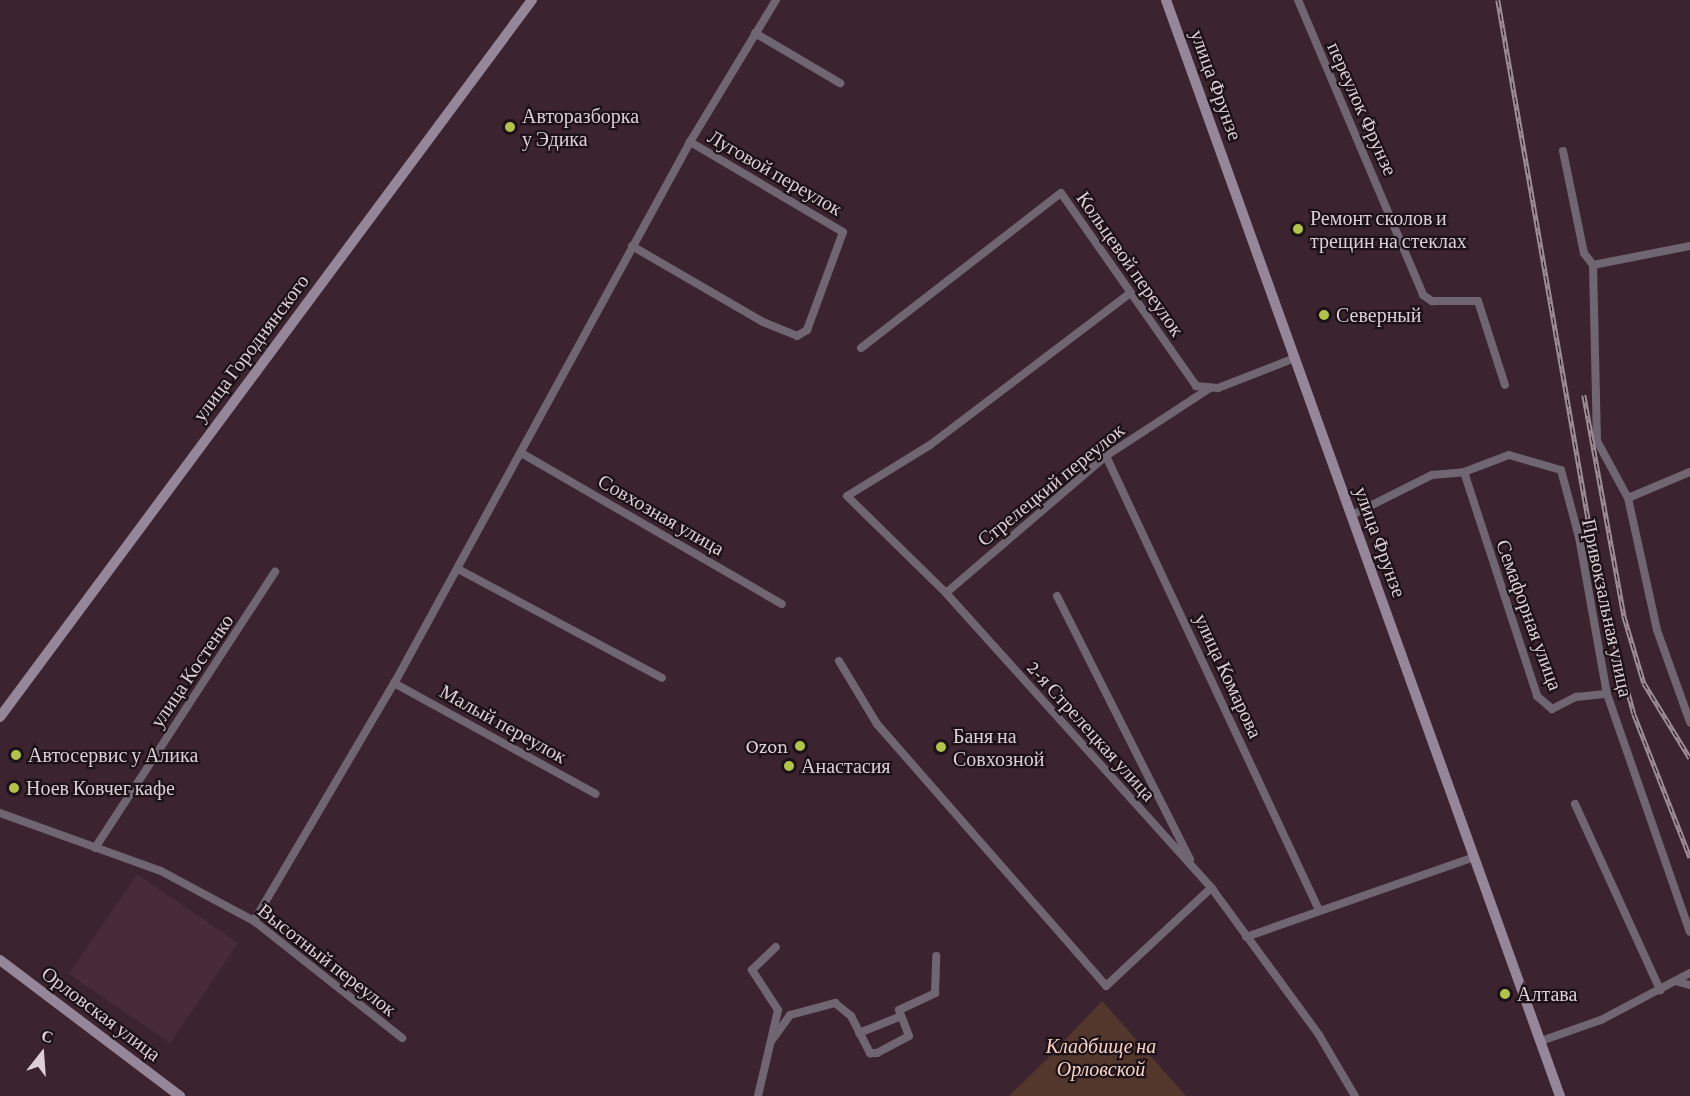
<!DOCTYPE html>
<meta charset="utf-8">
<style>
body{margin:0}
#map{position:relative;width:1690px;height:1096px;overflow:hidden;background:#3b2430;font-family:"Crimson Pro",serif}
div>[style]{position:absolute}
.built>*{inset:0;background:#482b3b}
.green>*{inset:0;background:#53372d}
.street>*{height:8px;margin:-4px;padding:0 4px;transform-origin:4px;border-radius:4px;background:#706672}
.secondary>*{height:10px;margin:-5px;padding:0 5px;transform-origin:5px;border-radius:5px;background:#968699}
.rail>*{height:4.5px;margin-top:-2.25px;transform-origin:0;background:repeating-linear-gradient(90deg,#1b1116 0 7px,#9f8d96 0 14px);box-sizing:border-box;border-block:2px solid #9f8d96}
.dots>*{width:16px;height:16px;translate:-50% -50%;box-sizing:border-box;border:3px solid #1b1116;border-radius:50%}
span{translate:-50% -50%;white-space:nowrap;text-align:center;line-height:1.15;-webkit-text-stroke:4.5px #1b1116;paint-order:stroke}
.street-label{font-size:20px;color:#deced6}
.poi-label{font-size:20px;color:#deced6}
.left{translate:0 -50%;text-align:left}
.right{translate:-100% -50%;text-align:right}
.park-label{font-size:20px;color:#fad2c5;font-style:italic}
.north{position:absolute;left:12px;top:1024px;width:60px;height:60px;-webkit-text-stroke:4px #1b1116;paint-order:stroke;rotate:17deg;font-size:16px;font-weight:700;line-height:24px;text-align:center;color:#deced6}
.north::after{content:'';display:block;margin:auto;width:21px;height:27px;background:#deced6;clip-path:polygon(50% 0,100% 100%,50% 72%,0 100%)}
</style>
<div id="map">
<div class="built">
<i style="clip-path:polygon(137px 874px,238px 943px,170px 1043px,69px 974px)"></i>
</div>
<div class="green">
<i style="clip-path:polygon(1102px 1001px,1186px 1096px,1009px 1096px,1047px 1059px)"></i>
</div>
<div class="street">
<i style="left:1298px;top:0;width:320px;rotate:67deg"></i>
<i style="left:1423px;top:295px;width:11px;rotate:34deg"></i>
<i style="left:1432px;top:301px;width:46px"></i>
<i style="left:1478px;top:301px;width:88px;rotate:72.2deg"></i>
<i style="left:755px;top:33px;width:99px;rotate:30.5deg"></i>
<i style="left:1563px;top:151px;width:104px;rotate:78.4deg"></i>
<i style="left:1584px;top:253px;width:15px;rotate:53deg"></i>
<i style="left:1593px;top:265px;width:176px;rotate:88.7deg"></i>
<i style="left:1597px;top:441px;width:65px;rotate:61.5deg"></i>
<i style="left:1628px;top:498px;width:135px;rotate:77.6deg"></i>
<i style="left:1657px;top:630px;width:98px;rotate:70.3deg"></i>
<i style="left:632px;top:246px;width:151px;rotate:30.1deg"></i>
<i style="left:763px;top:322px;width:37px;rotate:22deg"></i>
<i style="left:797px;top:336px;width:12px;rotate:-31deg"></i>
<i style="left:807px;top:330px;width:104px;rotate:-69.8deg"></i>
<i style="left:843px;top:232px;width:178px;rotate:-149.5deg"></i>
<i style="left:1593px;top:265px;width:99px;rotate:-11.1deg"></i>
<i style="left:1129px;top:294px;width:250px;rotate:142.8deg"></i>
<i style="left:930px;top:445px;width:97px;rotate:148.4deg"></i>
<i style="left:847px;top:496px;width:139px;rotate:44.4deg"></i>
<i style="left:946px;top:593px;width:399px;rotate:48deg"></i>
<i style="left:1213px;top:890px;width:180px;rotate:53.8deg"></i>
<i style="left:1319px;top:1035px;width:71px;rotate:59.5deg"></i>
<i style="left:861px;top:348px;width:253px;rotate:-37.8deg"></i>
<i style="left:1061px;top:193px;width:236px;rotate:55deg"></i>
<i style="left:1196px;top:386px;width:22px;rotate:5deg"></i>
<i style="left:1218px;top:388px;width:83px;rotate:-21.3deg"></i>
<i style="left:523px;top:454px;width:299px;rotate:30.1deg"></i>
<i style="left:1106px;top:456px;width:501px;rotate:64.87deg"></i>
<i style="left:1464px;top:472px;width:236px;rotate:71.9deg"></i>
<i style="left:1537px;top:696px;width:20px;rotate:41deg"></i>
<i style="left:1552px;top:709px;width:27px;rotate:-27deg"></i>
<i style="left:1576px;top:697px;width:31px;rotate:-6deg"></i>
<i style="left:1628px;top:498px;width:67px;rotate:-22.8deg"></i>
<i style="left:1352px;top:515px;width:89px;rotate:-26.6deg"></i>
<i style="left:1432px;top:475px;width:32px;rotate:-5deg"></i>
<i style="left:1464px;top:472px;width:48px;rotate:-20.7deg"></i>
<i style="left:1509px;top:455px;width:54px;rotate:16.1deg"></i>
<i style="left:1561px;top:470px;width:69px;rotate:75deg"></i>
<i style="left:1579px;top:537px;width:159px;rotate:79.9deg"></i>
<i style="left:1607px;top:694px;width:252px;rotate:70.8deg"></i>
<i style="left:458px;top:569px;width:231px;rotate:28.1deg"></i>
<i style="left:946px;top:593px;width:211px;rotate:-40.6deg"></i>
<i style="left:1106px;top:456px;width:124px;rotate:-33.2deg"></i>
<i style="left:1057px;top:596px;width:295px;rotate:63.2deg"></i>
<i style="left:839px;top:661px;width:74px;rotate:58.9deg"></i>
<i style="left:877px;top:724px;width:348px;rotate:48.8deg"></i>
<i style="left:1106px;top:986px;width:144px;rotate:-43deg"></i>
<i style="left:394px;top:683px;width:230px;rotate:28.8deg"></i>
<i style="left:1575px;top:804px;width:205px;rotate:65.4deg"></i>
<i style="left:0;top:813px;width:171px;rotate:19.8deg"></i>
<i style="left:161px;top:871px;width:106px;rotate:28.3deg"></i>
<i style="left:254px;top:921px;width:189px;rotate:38.3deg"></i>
<i style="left:95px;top:848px;width:330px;rotate:-56.9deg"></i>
<i style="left:254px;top:921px;width:277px;rotate:-59.5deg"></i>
<i style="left:395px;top:682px;width:615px;rotate:-61.35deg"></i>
<i style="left:690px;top:142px;width:166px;rotate:-58.8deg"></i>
<i style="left:1246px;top:937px;width:242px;rotate:-19.3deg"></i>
<i style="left:1675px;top:981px;width:16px;rotate:15deg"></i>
<i style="left:859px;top:1033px;width:43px;rotate:-21.8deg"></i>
<i style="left:772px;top:1040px;width:31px;rotate:-54deg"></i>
<i style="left:790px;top:1015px;width:47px;rotate:-14.9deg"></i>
<i style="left:835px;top:1003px;width:21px;rotate:39deg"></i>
<i style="left:851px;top:1016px;width:42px;rotate:62.8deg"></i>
<i style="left:870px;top:1053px;width:7px"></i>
<i style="left:877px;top:1053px;width:36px;rotate:-28deg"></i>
<i style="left:909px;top:1036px;width:28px;rotate:-111deg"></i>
<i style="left:899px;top:1010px;width:40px;rotate:-25deg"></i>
<i style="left:935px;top:993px;width:37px;rotate:-88deg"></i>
<i style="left:1541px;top:1041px;width:64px;rotate:-19.3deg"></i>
<i style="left:1601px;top:1020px;width:101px;rotate:-27.8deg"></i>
<i style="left:758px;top:1096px;width:88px;rotate:-76.9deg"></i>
<i style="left:778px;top:1010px;width:48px;rotate:-123deg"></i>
<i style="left:752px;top:970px;width:33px;rotate:-44deg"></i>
</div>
<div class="secondary">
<i style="left:1166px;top:0;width:1165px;rotate:70.23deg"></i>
<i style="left:0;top:717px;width:893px;rotate:-53.43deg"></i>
<i style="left:0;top:960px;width:226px;rotate:37.1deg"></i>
</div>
<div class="rail">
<i style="left:1498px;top:0;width:596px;rotate:80.14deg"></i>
<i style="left:1600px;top:587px;width:131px;rotate:75deg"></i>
<i style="left:1634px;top:714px;width:154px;rotate:68.6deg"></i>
<i style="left:1584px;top:395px;width:225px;rotate:79.7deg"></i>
<i style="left:1624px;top:616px;width:70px;rotate:73.4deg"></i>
<i style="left:1644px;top:683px;width:88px;rotate:58.5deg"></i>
</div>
<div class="dots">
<i style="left:510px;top:127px;background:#b2c34b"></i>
<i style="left:1298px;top:229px;background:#b2c34b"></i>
<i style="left:1324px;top:315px;background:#b2c34b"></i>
<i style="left:800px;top:746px;background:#b2c34b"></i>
<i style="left:941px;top:747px;background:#b2c34b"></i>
<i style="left:16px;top:755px;background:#b2c34b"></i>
<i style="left:789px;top:766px;background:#b2c34b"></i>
<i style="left:14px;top:788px;background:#b2c34b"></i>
<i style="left:1505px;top:994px;background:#b2c34b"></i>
</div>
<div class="street-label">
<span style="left:1216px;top:85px;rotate:70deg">улица Фрунзе</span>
<span style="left:1362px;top:109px;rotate:66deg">переулок Фрунзе</span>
<span style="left:775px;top:173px;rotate:30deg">Луговой переулок</span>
<span style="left:1130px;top:264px;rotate:55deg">Кольцевой переулок</span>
<span style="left:251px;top:348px;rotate:-53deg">улица Городнянского</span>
<span style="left:1051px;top:485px;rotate:-39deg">Стрелецкий переулок</span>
<span style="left:661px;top:515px;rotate:30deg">Совхозная улица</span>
<span style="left:1380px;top:542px;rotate:70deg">улица Фрунзе</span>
<span style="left:1607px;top:608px;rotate:78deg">Привокзальная улица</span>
<span style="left:1529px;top:615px;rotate:70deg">Семафорная улица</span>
<span style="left:192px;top:671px;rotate:-56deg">улица Костенко</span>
<span style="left:1228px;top:676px;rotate:65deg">улица Комарова</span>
<span style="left:503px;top:724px;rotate:29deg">Малый переулок</span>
<span style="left:1091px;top:731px;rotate:48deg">2-я Стрелецкая улица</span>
<span style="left:327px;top:960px;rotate:38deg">Высотный переулок</span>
<span style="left:101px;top:1014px;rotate:37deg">Орловская улица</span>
</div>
<div class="poi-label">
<span class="left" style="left:522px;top:128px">Авторазборка<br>у Эдика</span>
<span class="left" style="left:1310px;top:230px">Ремонт сколов и<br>трещин на стеклах</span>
<span class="left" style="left:1336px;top:315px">Северный</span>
<span class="left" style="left:953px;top:748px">Баня на<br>Совхозной</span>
<span class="right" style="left:788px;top:746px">Ozon</span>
<span class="left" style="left:28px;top:755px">Автосервис у Алика</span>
<span class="left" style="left:801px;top:766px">Анастасия</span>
<span class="left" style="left:26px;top:788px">Ноев Ковчег кафе</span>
<span class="left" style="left:1517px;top:994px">Алтава</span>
</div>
<div class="park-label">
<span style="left:1101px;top:1058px">Кладбище на<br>Орловской</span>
</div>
<div class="north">С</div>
</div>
